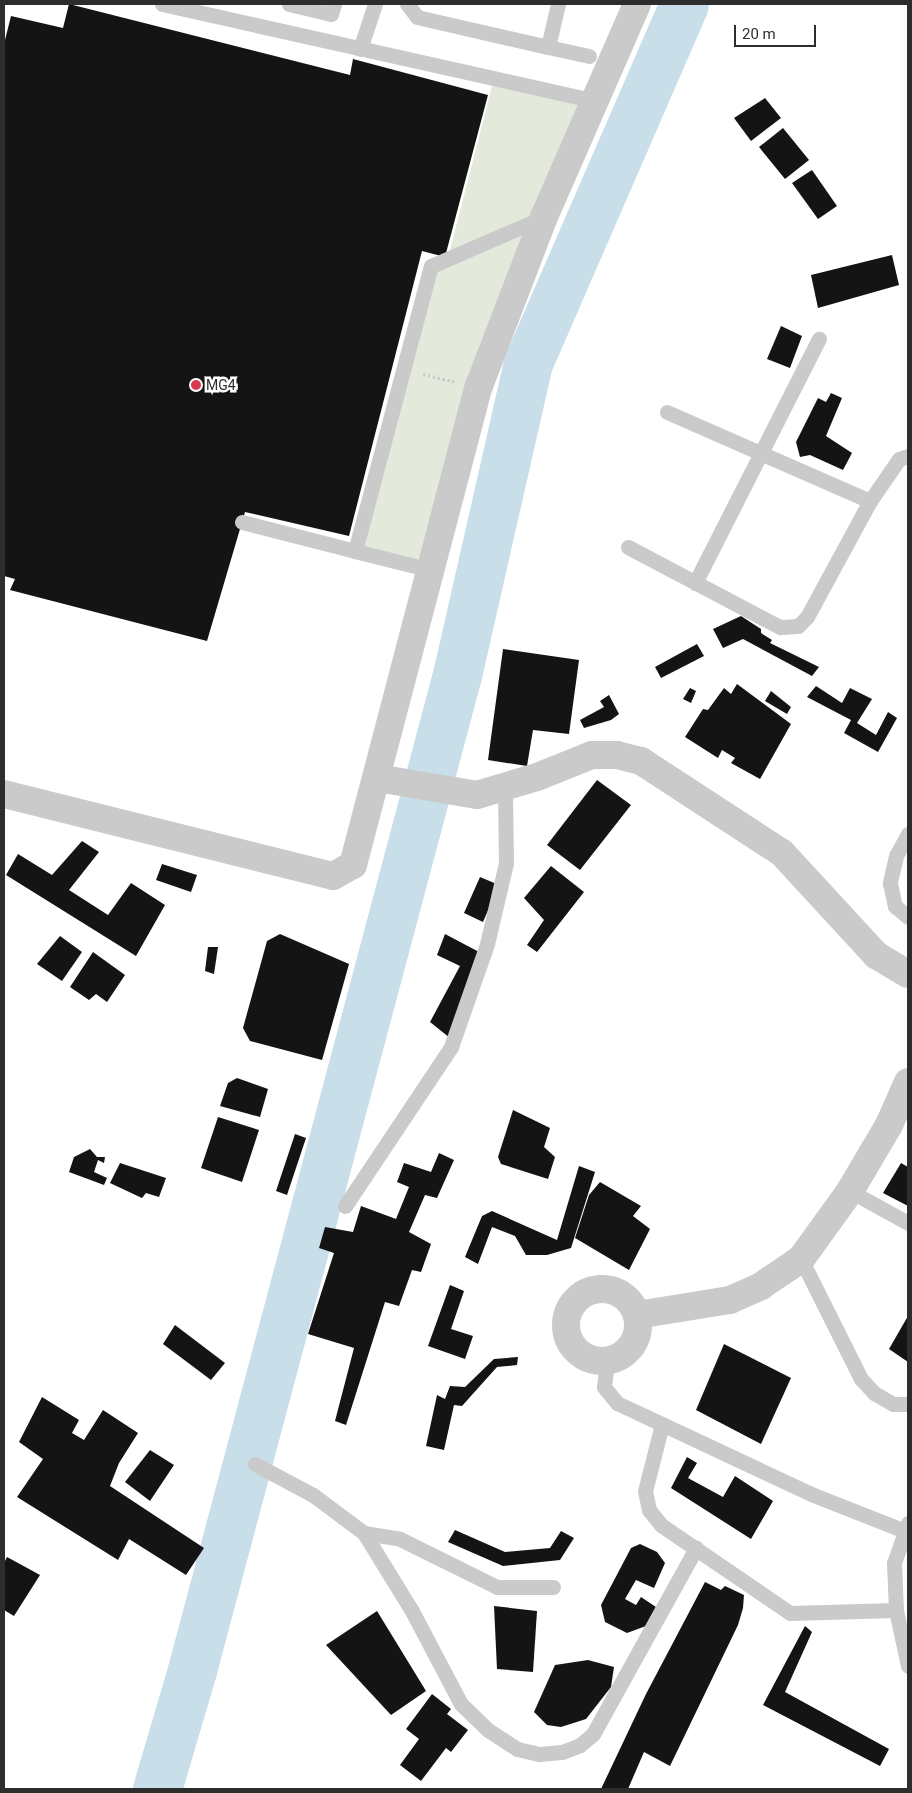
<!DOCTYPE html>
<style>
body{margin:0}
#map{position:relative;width:912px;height:1793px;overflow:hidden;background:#fff;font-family:Roboto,sans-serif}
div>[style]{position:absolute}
.green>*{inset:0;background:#e4eadb}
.river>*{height:49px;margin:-24.5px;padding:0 24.5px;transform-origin:24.5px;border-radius:24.5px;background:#c8dee9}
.building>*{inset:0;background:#141414}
.path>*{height:3px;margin-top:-1.5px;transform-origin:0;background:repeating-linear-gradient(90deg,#cacaca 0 2.5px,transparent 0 5px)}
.lane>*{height:15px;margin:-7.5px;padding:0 7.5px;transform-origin:7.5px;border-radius:7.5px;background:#cacaca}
.street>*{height:28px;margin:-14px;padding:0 14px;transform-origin:14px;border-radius:14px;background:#cacaca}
.street>.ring{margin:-14px;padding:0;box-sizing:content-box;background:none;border:28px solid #cacaca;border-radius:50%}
.dots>*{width:14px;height:14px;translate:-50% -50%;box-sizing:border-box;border:2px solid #fff;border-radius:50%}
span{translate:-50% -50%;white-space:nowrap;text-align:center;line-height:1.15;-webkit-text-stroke:5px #fff;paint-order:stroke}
.poi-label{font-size:14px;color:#2d2d2d}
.left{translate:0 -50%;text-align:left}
.frame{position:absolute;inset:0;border:5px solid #2d2d2d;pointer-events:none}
.scale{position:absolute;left:734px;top:25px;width:82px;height:22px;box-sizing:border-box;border:2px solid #2d2d2d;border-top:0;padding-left:6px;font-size:15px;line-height:18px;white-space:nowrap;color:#2d2d2d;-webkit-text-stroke:4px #fff;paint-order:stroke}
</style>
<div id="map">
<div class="green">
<i style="clip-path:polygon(494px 78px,596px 101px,544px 217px,431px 570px,355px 551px,431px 266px,448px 258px)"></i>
</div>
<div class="river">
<i style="left:157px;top:1789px;width:124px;rotate:-73.6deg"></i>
<i style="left:192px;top:1670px;width:1030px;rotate:-75.09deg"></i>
<i style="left:457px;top:675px;width:320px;rotate:-77.2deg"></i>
<i style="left:528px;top:363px;width:391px;rotate:-66.5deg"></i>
</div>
<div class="building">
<i style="clip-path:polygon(69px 4px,350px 75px,353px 59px,488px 95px,445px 257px,422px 251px,349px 536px,245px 512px,207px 641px,10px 590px,15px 579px,4px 576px,4px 44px,11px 16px,63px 28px)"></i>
<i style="clip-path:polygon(765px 98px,781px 118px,751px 141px,734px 118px)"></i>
<i style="clip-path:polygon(783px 128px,809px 160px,785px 179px,759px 147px)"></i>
<i style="clip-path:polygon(812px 170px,837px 206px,818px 219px,792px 183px)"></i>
<i style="clip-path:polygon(892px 255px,899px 285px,818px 308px,811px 275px)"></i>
<i style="clip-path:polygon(781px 326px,802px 336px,790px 368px,767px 359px)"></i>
<i style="clip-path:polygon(831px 393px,842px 398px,826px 436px,852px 453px,843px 470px,810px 455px,800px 457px,796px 442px,818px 398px,826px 402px)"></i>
<i style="clip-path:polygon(741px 616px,761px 629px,761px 633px,772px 640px,770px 643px,819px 667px,812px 676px,743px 639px,723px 648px,713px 629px)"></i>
<i style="clip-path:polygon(697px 644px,704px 656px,661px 678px,655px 667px)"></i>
<i style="clip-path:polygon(503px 649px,579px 660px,569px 734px,533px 730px,527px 766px,488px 760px)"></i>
<i style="clip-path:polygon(737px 684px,791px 724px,760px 779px,731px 763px,735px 758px,722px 750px,718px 758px,685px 737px,703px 709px,708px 710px,724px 688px,731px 694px)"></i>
<i style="clip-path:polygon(816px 686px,842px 703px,850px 688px,872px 699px,857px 723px,876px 735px,888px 712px,897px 718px,878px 752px,844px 733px,851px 720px,807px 697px)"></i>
<i style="clip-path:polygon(690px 688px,696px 691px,691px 703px,683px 699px)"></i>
<i style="clip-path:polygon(771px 691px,791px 707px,787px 714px,765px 701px)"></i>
<i style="clip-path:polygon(609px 695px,619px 714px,611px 720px,584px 728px,580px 720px,604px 707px,600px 701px)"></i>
<i style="clip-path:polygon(597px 780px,631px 805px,580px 870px,547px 845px)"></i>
<i style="clip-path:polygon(82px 841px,99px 852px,69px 890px,108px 915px,131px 883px,165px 905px,136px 956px,6px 875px,18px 854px,52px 875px)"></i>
<i style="clip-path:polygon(162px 864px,197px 875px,191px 892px,156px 880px)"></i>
<i style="clip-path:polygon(551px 866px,584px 892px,537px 952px,527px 945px,544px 920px,524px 898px)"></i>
<i style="clip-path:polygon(480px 877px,499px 885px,483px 922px,464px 913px)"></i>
<i style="clip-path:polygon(280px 934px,349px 964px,322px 1060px,250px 1041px,243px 1028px,267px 941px)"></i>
<i style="clip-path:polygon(445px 934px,481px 953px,450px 1038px,430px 1022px,460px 966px,437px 955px)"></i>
<i style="clip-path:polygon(60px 936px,82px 952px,62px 981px,37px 964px)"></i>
<i style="clip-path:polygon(208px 947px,218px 947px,214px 974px,205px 971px)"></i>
<i style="clip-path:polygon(93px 952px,125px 975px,107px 1002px,96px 994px,89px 1000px,70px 987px)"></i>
<i style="clip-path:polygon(237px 1078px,268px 1089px,260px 1117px,220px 1106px,228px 1083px)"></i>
<i style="clip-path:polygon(513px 1110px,550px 1128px,544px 1147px,555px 1157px,548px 1179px,501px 1164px,498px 1157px)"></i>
<i style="clip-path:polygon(218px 1117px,259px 1130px,242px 1182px,201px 1168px)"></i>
<i style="clip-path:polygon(295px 1134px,306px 1138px,287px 1195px,276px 1191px)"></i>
<i style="clip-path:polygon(90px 1149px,97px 1157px,105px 1157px,104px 1163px,98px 1160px,94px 1172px,107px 1178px,104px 1185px,69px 1172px,74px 1157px)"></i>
<i style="clip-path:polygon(439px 1153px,454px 1160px,437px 1198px,425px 1195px,409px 1232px,431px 1244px,421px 1272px,412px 1270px,399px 1306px,385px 1302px,346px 1425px,335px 1421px,354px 1348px,308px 1334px,334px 1253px,319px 1248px,325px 1227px,353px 1232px,361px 1206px,396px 1219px,409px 1187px,397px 1182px,404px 1163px,431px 1172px)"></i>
<i style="clip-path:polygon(120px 1163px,166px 1178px,159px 1197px,146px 1193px,142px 1198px,110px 1183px)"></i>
<i style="clip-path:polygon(901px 1163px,908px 1167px,908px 1206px,883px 1193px)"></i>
<i style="clip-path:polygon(579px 1166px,595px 1172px,571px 1248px,547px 1255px,526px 1255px,515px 1236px,492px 1227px,478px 1264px,465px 1257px,482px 1216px,492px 1211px,557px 1240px)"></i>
<i style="clip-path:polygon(600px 1182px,641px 1206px,633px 1216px,650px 1229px,629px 1270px,575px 1238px,589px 1195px)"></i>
<i style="clip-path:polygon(450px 1285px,464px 1291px,451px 1329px,473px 1336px,465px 1359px,428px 1346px)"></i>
<i style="clip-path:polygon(908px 1316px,908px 1362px,889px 1349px)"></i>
<i style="clip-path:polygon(175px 1325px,225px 1363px,211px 1380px,163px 1344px)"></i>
<i style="clip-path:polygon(724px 1344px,791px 1378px,761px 1444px,696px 1410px)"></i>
<i style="clip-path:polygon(518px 1357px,517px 1365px,497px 1367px,462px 1406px,454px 1405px,444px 1450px,426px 1446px,437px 1395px,445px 1399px,450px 1386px,465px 1387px,494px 1359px)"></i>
<i style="clip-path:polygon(42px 1397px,79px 1420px,72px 1433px,84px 1440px,103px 1410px,138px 1433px,119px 1463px,110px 1486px,204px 1548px,186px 1575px,129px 1539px,118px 1560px,17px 1497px,43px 1459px,19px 1442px)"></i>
<i style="clip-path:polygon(150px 1450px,174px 1465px,150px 1501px,125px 1482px)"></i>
<i style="clip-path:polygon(687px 1457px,697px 1463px,688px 1478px,723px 1497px,735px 1476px,773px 1501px,751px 1539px,671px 1488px)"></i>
<i style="clip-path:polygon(455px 1530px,505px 1552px,550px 1548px,561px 1531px,574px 1538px,560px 1560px,503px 1566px,448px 1542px)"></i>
<i style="clip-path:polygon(640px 1544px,657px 1552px,665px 1563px,654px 1588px,636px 1580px,625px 1599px,636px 1605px,641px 1597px,656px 1607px,646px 1626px,627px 1633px,605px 1622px,601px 1605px,631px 1548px)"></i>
<i style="clip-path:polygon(7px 1557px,40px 1575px,14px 1616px,4px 1610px,4px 1563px)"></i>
<i style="clip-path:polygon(705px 1582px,721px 1590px,725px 1586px,744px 1595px,743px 1608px,738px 1625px,670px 1766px,644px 1752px,628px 1789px,601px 1789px,646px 1694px)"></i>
<i style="clip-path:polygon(494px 1606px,537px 1611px,533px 1672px,497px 1669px)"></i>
<i style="clip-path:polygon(377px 1611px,426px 1691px,391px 1715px,326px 1645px)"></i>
<i style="clip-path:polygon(805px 1626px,812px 1632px,785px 1692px,889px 1749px,880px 1766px,763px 1705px)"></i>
<i style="clip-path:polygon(588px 1660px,614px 1667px,611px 1687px,586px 1719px,561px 1727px,547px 1725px,534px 1712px,555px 1665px)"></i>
<i style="clip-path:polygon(432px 1694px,451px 1709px,447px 1714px,468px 1730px,451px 1752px,446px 1748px,421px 1781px,400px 1765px,419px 1739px,406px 1729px)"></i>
</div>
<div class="path">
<i style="left:423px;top:374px;width:32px;rotate:13deg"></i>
</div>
<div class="lane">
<i style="left:162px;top:4px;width:445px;rotate:12.6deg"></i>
<i style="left:289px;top:4px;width:43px;rotate:13.4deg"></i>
<i style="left:331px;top:14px;width:10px;rotate:-73deg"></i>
<i style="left:407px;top:4px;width:16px;rotate:52deg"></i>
<i style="left:417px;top:17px;width:134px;rotate:12.9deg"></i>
<i style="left:548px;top:47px;width:44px;rotate:-76.9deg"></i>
<i style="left:548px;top:47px;width:42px;rotate:12.4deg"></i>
<i style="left:360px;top:49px;width:47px;rotate:-71.6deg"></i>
<i style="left:667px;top:412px;width:222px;rotate:23.7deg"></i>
<i style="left:242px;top:522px;width:117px;rotate:14.4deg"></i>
<i style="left:628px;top:547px;width:172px;rotate:27.8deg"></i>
<i style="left:780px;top:627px;width:18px;rotate:-3deg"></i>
<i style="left:798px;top:626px;width:13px;rotate:-45deg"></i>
<i style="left:807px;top:617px;width:132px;rotate:-61.5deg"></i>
<i style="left:870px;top:501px;width:51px;rotate:-55.4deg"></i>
<i style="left:899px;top:459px;width:9px;rotate:-18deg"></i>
<i style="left:431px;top:570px;width:78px;rotate:-166deg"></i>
<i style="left:355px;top:551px;width:295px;rotate:-75.1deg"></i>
<i style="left:431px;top:266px;width:123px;rotate:-23.4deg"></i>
<i style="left:695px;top:583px;width:274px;rotate:-63.1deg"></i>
<i style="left:908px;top:834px;width:25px;rotate:119deg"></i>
<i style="left:896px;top:856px;width:28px;rotate:103deg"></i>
<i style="left:890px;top:883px;width:24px;rotate:78deg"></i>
<i style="left:895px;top:906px;width:17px;rotate:40deg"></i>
<i style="left:850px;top:1191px;width:66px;rotate:28.9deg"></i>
<i style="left:345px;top:1206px;width:191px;rotate:-56.3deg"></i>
<i style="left:451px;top:1047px;width:109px;rotate:-70.7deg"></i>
<i style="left:487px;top:944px;width:83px;rotate:-76.8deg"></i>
<i style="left:506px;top:863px;width:75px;rotate:-90.8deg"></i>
<i style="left:801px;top:1259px;width:134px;rotate:63.4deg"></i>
<i style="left:861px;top:1379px;width:19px;rotate:47deg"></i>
<i style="left:874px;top:1393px;width:22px;rotate:30deg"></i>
<i style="left:893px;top:1404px;width:15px"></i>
<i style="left:607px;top:1362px;width:25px;rotate:97deg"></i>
<i style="left:604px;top:1387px;width:21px;rotate:51deg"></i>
<i style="left:617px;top:1403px;width:214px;rotate:25.1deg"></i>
<i style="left:811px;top:1494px;width:101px;rotate:21.5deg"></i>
<i style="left:662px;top:1424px;width:69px;rotate:104.2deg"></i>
<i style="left:645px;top:1491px;width:19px;rotate:78deg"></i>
<i style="left:649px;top:1510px;width:19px;rotate:51deg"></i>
<i style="left:661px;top:1525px;width:156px;rotate:34.3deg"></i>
<i style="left:790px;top:1613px;width:106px;rotate:-1.6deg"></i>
<i style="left:255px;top:1464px;width:66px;rotate:28.1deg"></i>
<i style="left:313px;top:1495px;width:64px;rotate:36.7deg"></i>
<i style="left:364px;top:1533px;width:92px;rotate:58.4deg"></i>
<i style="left:412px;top:1611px;width:105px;rotate:62.2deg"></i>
<i style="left:461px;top:1704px;width:37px;rotate:44deg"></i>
<i style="left:488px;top:1730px;width:35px;rotate:33deg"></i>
<i style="left:517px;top:1749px;width:23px;rotate:13deg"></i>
<i style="left:539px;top:1754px;width:23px;rotate:-5deg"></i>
<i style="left:562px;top:1752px;width:19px;rotate:-21deg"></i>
<i style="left:580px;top:1745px;width:17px;rotate:-40deg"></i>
<i style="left:593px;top:1734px;width:213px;rotate:-61deg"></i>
<i style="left:908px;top:1523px;width:42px;rotate:109.3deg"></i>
<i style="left:894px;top:1563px;width:47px;rotate:87.6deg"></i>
<i style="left:896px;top:1610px;width:57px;rotate:77.9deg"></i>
<i style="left:364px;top:1533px;width:36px;rotate:9deg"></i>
<i style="left:400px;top:1539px;width:108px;rotate:26.3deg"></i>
<i style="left:497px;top:1587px;width:56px"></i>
</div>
<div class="street">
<i style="left:377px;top:778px;width:101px;rotate:9.6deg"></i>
<i style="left:477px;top:795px;width:63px;rotate:-16.7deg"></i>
<i style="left:537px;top:777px;width:59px;rotate:-21.8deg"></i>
<i style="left:592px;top:755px;width:25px"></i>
<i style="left:617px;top:755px;width:25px;rotate:14deg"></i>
<i style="left:641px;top:761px;width:168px;rotate:33.1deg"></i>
<i style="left:782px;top:853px;width:139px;rotate:47.3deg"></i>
<i style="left:876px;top:955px;width:37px;rotate:31deg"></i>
<i style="left:4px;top:794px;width:339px;rotate:14deg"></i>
<i style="left:333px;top:876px;width:23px;rotate:-29deg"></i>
<i style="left:353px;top:865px;width:495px;rotate:-75.3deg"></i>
<i style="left:479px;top:386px;width:181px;rotate:-69deg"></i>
<i style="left:544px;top:217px;width:232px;rotate:-66.4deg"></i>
<i class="ring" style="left:566px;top:1289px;width:44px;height:44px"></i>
<i style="left:637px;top:1315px;width:94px;rotate:-9.2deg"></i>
<i style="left:730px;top:1300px;width:34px;rotate:-24deg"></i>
<i style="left:761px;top:1286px;width:48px;rotate:-34deg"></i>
<i style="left:801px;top:1259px;width:84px;rotate:-54.2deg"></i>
<i style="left:850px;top:1191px;width:77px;rotate:-59.4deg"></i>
<i style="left:889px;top:1125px;width:47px;rotate:-66.2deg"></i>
</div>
<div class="dots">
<i style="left:196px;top:385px;background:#da3850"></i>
</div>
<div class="poi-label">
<span class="left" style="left:206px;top:385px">MG4</span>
</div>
<div class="frame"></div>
<div class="scale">20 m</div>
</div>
